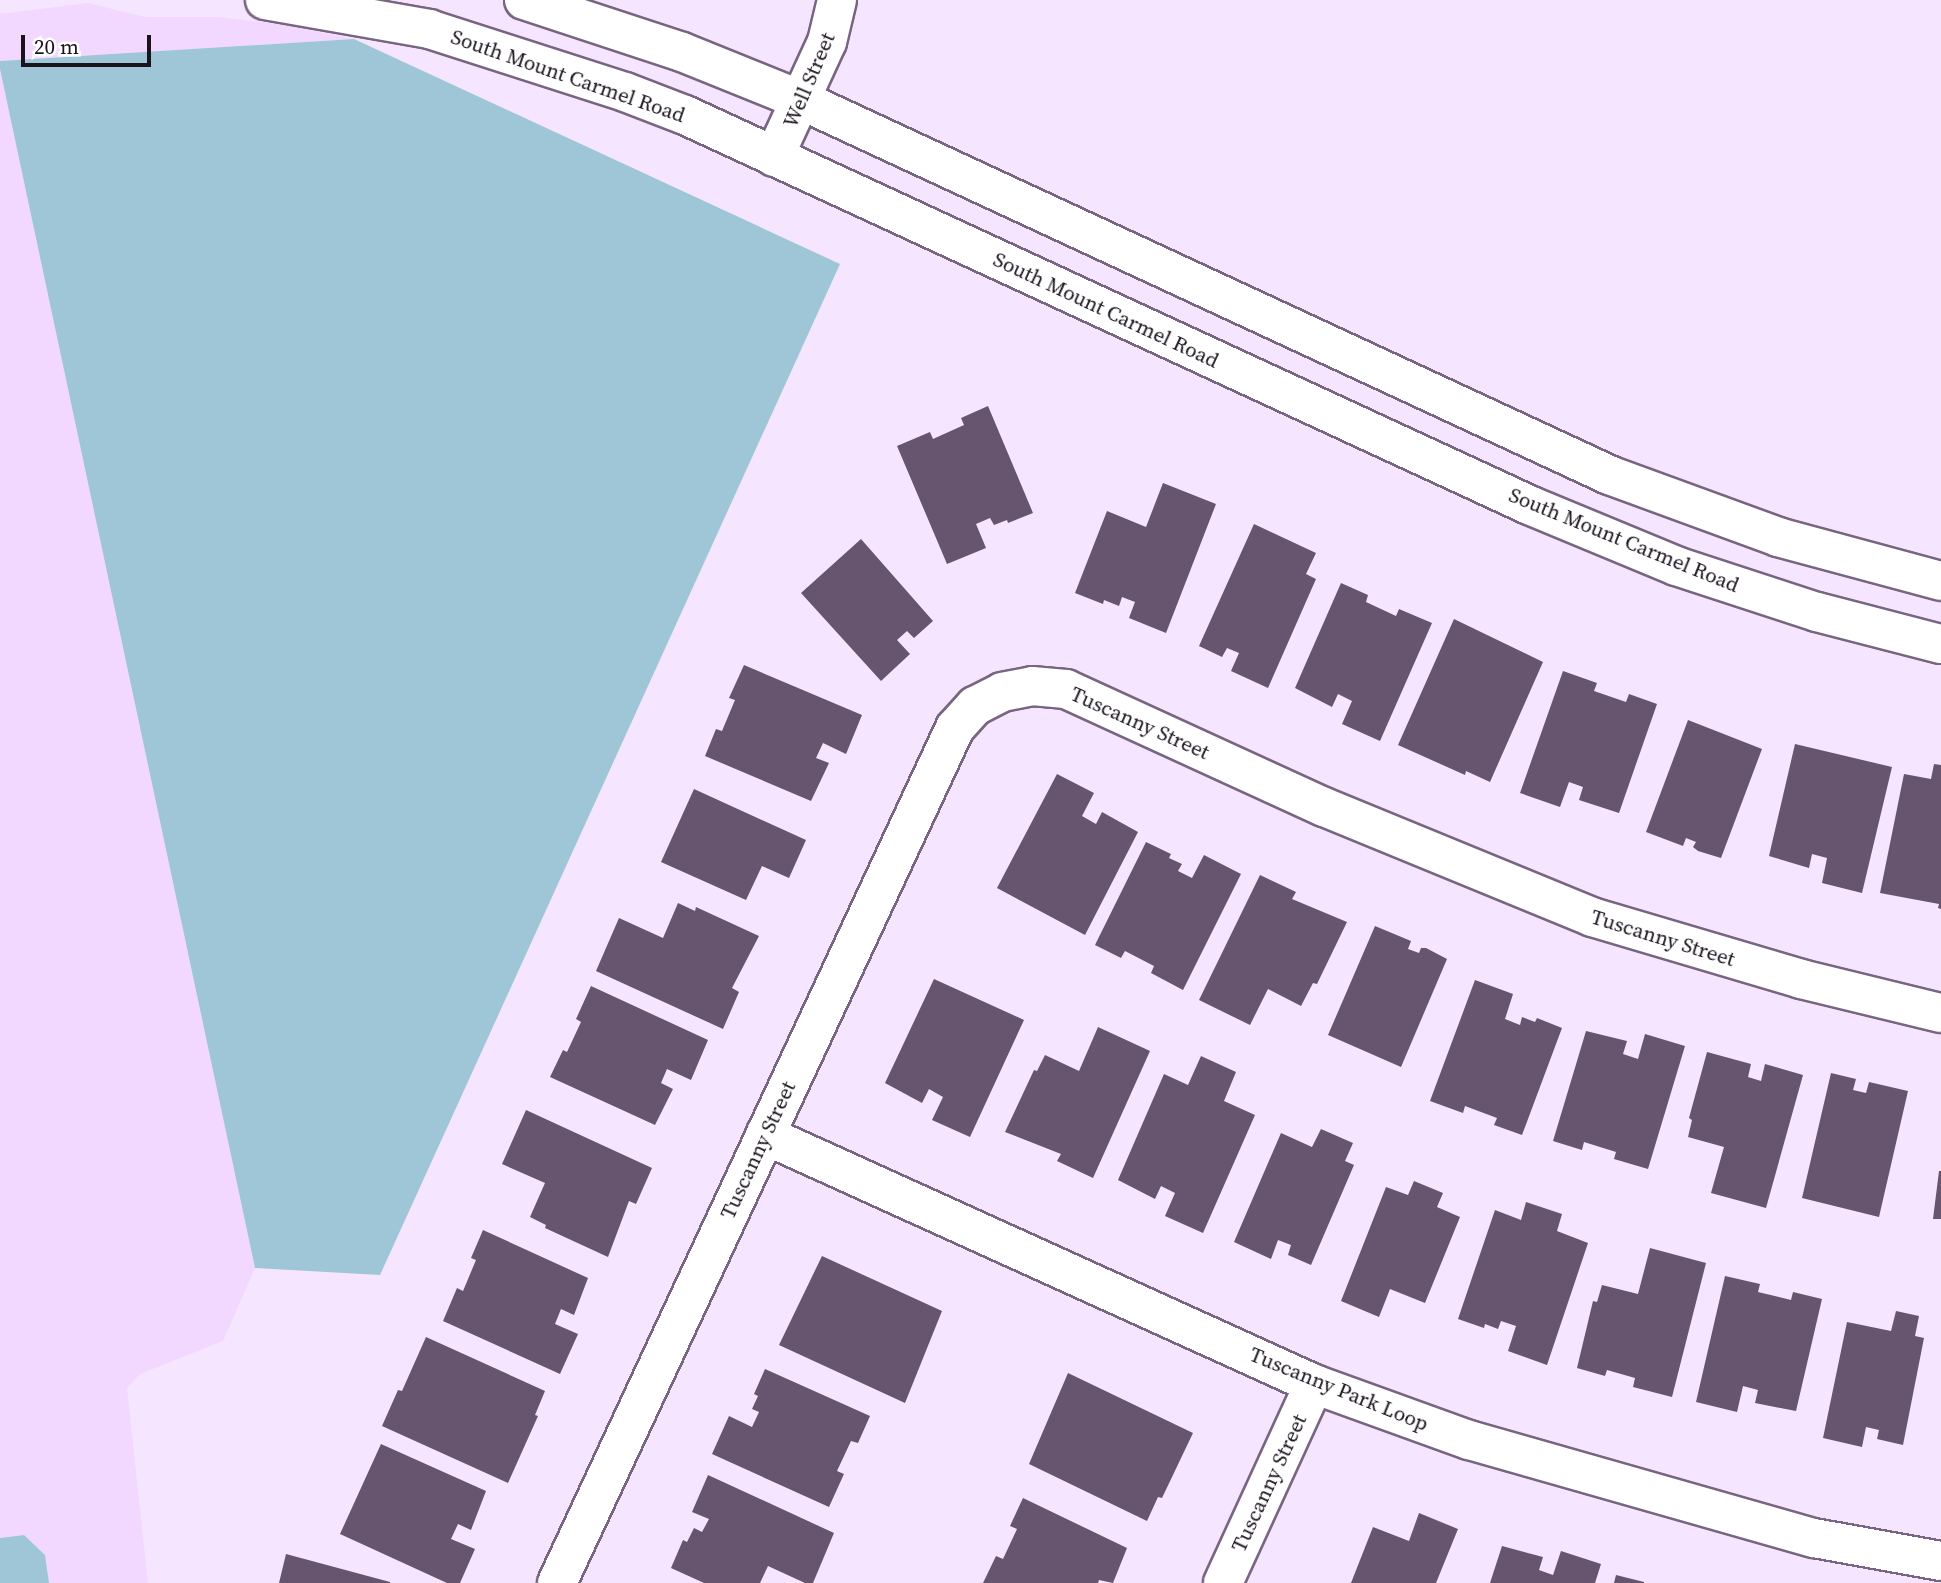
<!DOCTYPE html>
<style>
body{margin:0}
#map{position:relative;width:1941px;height:1583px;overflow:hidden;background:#f6e5fe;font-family:"Source Serif 4",serif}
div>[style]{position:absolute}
.built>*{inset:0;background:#f2d8fe}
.water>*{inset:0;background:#9ec6d7}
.building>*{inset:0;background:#67546f}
.roads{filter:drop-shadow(2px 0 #786581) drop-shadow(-2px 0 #786581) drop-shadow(0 2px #786581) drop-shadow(0 -2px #786581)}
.minor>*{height:38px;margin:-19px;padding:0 19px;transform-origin:19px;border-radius:19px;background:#fff}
span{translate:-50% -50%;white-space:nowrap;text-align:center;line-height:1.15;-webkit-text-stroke:7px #fff;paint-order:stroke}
.street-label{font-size:21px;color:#1a131d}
.scale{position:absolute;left:21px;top:35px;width:130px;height:32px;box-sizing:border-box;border:4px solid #1a131d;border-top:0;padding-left:9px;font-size:21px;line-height:24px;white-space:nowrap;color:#1a131d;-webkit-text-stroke:5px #fff;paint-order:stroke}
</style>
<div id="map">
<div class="built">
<i style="clip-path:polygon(88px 3px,145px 17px,220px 17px,285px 25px,354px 39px,0 61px,0 14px)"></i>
<i style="clip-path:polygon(0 69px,255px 1268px,223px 1341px,140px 1374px,127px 1388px,148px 1583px,49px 1583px,45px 1555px,24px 1535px,0 1538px)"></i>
</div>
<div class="water">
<i style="clip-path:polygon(354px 39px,840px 264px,380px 1275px,255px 1268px,0 69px,0 61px)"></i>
<i style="clip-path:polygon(24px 1535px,45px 1555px,49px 1583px,0 1583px,0 1538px)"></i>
</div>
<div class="building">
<i style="clip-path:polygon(988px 406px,1033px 513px,1008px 523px,1007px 520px,994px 525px,990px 518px,976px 524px,986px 548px,947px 564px,897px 446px,930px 432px,933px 439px,964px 425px,961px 418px)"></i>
<i style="clip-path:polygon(1163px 483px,1216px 504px,1166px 633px,1129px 618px,1135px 602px,1122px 597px,1119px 606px,1104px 600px,1103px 604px,1075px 593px,1107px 511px,1146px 527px)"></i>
<i style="clip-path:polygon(1254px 524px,1316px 553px,1306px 574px,1316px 579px,1268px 688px,1231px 671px,1239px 653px,1227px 648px,1222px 657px,1199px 646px)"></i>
<i style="clip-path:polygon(861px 539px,933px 621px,914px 638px,907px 631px,897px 640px,910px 654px,881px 681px,801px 593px)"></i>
<i style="clip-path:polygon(1341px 583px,1368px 595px,1366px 602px,1396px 616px,1399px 609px,1432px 623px,1380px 741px,1342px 724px,1352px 701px,1338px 694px,1332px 707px,1295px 688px)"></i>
<i style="clip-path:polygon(1454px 619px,1543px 662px,1490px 782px,1466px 771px,1465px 775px,1398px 745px)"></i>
<i style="clip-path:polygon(744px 665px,862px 715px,846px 754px,823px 743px,816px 758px,829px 763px,811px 801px,705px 756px,716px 729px,722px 731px,735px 700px,729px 698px)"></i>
<i style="clip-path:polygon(1563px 671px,1597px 683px,1594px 691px,1626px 702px,1629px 694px,1657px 704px,1619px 813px,1579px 800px,1583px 787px,1569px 782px,1560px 807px,1520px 793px)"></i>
<i style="clip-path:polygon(1688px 720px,1762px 749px,1721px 858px,1698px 851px,1693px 847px,1696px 842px,1686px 838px,1683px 846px,1646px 832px)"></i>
<i style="clip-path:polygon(1795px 744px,1892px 767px,1862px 893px,1822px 883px,1827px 858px,1812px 854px,1809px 868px,1769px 856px)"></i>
<i style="clip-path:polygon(1934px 764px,1941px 765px,1941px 909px,1938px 908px,1939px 904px,1880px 893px,1904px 774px,1931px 779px)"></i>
<i style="clip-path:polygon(1057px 774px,1094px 793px,1082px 816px,1096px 824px,1102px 812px,1138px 832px,1085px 935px,997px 888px)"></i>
<i style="clip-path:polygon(694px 789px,806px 840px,789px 878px,762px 866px,746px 900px,661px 862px)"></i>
<i style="clip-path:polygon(1146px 842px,1171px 854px,1169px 858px,1182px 864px,1178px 871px,1192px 878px,1204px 855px,1241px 874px,1183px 990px,1151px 973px,1154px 966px,1125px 951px,1121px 958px,1095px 945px)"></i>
<i style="clip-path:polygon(1260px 875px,1296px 892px,1292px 899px,1347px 922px,1317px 984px,1313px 983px,1301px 1006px,1268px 989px,1250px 1025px,1199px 1000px)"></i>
<i style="clip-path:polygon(678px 903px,695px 911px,696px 907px,759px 936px,732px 988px,739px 992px,723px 1029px,596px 971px,619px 918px,663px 938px)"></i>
<i style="clip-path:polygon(1375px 926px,1411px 941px,1408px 949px,1419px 953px,1421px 948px,1426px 948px,1447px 959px,1401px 1067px,1328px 1035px)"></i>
<i style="clip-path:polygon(934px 979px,1024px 1020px,970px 1137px,932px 1120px,943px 1097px,929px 1089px,922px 1103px,885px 1083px)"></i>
<i style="clip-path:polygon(1475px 980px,1513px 994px,1505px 1019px,1520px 1025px,1522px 1017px,1535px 1022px,1537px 1018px,1562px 1028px,1522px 1135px,1494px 1125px,1497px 1118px,1465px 1106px,1463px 1113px,1430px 1101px)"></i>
<i style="clip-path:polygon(591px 986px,708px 1040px,691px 1080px,667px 1069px,661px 1083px,673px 1089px,655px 1125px,550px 1077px,563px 1050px,567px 1052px,581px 1022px,576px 1019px)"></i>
<i style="clip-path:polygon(1098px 1027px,1150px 1051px,1093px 1178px,1057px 1161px,1061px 1154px,1005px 1132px,1034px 1070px,1037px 1071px,1045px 1055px,1079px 1071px)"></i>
<i style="clip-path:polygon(1586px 1031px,1627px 1041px,1623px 1054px,1638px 1059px,1645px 1034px,1685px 1046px,1648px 1169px,1614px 1159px,1616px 1152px,1584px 1142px,1582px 1150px,1553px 1141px)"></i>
<i style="clip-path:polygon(1707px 1052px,1751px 1064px,1748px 1077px,1761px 1081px,1765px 1064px,1803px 1075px,1766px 1208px,1711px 1193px,1724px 1147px,1688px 1137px,1692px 1120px,1689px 1118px)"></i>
<i style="clip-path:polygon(1201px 1056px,1236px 1072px,1224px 1101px,1255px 1115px,1203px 1233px,1165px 1216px,1175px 1193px,1161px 1186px,1155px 1199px,1118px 1180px,1164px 1074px,1188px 1085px)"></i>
<i style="clip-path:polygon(1831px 1073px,1856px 1079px,1853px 1090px,1866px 1093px,1869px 1082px,1908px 1091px,1879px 1217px,1802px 1198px)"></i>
<i style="clip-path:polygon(526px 1110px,652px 1168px,636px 1204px,629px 1201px,608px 1257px,545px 1228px,546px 1225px,530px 1217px,545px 1183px,502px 1164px)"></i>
<i style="clip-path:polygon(1321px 1129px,1353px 1143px,1345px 1161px,1354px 1165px,1311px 1265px,1288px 1255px,1291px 1245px,1278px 1240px,1271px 1259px,1234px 1242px,1281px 1133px,1312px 1147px)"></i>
<i style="clip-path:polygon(1939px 1171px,1941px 1171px,1941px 1219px,1933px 1219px)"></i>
<i style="clip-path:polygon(1414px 1181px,1443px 1193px,1437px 1207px,1460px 1217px,1425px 1303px,1390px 1289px,1379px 1317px,1341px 1301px,1386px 1187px,1408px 1195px)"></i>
<i style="clip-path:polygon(1526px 1202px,1562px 1214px,1557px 1231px,1588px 1243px,1547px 1365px,1508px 1351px,1516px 1326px,1501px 1321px,1498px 1329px,1485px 1324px,1484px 1328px,1458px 1319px,1495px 1210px,1521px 1220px)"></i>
<i style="clip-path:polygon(483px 1230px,588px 1278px,574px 1315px,561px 1309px,555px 1324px,578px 1334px,560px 1374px,443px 1321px,457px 1288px,463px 1291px,476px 1260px,471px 1258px)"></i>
<i style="clip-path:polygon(1650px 1248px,1706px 1263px,1672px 1397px,1633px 1387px,1635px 1378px,1607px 1370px,1605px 1376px,1577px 1368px,1593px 1301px,1597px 1302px,1602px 1285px,1638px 1294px)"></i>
<i style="clip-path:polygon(822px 1256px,942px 1311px,905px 1403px,779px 1345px)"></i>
<i style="clip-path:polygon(1725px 1276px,1760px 1284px,1758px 1292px,1791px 1300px,1793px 1292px,1822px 1299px,1796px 1411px,1755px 1403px,1758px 1390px,1743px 1386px,1737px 1412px,1696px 1402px)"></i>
<i style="clip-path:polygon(1896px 1311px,1919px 1316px,1915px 1336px,1924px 1338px,1903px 1445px,1877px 1439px,1879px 1430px,1866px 1427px,1862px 1447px,1823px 1438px,1847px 1322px,1891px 1331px)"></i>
<i style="clip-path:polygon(426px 1337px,545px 1391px,535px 1415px,538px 1416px,508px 1483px,382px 1426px,398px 1390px,402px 1391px)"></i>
<i style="clip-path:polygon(765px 1369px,870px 1416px,858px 1443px,851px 1441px,837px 1471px,844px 1474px,829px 1507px,712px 1454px,729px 1416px,752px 1427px,759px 1412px,752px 1409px,758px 1396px,754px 1394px)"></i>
<i style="clip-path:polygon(1068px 1373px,1193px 1433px,1162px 1498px,1158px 1497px,1147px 1521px,1029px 1464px)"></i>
<i style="clip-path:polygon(381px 1444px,486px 1491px,471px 1530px,458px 1524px,451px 1539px,475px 1549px,460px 1583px,447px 1583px,340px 1534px)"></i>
<i style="clip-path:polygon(708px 1475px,834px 1533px,813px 1583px,805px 1583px,768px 1566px,760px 1583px,704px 1583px,671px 1568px,683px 1540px,687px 1542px,694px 1528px,702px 1532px,709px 1519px,692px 1512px)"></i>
<i style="clip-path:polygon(1023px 1498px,1127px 1548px,1113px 1583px,1099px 1580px,1098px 1583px,983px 1583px,996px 1556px,1003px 1559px,1017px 1529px,1010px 1526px)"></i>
<i style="clip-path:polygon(1419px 1513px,1458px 1529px,1436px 1583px,1351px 1583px,1373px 1527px,1409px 1541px)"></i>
<i style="clip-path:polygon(1502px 1546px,1543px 1557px,1539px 1570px,1553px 1575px,1561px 1551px,1601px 1564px,1595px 1583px,1490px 1583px)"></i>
<i style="clip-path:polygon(286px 1554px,390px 1582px,390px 1583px,279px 1583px)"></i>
<i style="clip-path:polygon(1616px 1575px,1644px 1582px,1644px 1583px,1614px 1583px)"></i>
</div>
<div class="roads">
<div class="minor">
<i style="left:265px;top:0;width:167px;rotate:10deg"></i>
<i style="left:429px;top:29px;width:206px;rotate:17.8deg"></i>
<i style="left:625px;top:92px;width:64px;rotate:21deg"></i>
<i style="left:685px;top:115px;width:930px;rotate:24.8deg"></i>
<i style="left:1529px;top:505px;width:159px;rotate:22.5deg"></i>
<i style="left:1676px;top:566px;width:148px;rotate:18.1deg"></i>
<i style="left:1817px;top:612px;width:128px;rotate:14.5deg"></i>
<i style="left:524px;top:0;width:166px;rotate:18.2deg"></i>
<i style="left:682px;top:52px;width:131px;rotate:22deg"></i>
<i style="left:803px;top:101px;width:889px;rotate:24.89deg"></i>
<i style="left:1609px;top:475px;width:180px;rotate:20.1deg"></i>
<i style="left:1778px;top:537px;width:169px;rotate:15.1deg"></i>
<i style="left:774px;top:157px;width:127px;rotate:-65.3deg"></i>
<i style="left:827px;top:42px;width:43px;rotate:-76.6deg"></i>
<i style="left:765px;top:1135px;width:603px;rotate:24.4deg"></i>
<i style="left:1314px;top:1384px;width:165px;rotate:19.9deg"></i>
<i style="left:1469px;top:1440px;width:359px;rotate:15.9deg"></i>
<i style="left:1814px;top:1538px;width:129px;rotate:10.3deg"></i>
<i style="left:557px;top:1583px;width:943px;rotate:-65.04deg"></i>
<i style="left:955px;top:728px;width:30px;rotate:-48deg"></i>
<i style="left:975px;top:706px;width:30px;rotate:-27deg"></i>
<i style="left:1002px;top:692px;width:31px;rotate:-11deg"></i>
<i style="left:1032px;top:686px;width:34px;rotate:5deg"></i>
<i style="left:1066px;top:689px;width:284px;rotate:24.6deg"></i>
<i style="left:1324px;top:807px;width:290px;rotate:22.3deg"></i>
<i style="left:1592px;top:917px;width:218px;rotate:16.5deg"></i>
<i style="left:1801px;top:979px;width:144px;rotate:13.7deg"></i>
<i style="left:1223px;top:1583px;width:219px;rotate:-65.4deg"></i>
</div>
</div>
<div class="street-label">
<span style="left:568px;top:76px;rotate:19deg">South Mount Carmel Road</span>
<span style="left:809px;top:80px;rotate:-67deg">Well Street</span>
<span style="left:1106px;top:310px;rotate:25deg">South Mount Carmel Road</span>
<span style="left:1624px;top:540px;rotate:22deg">South Mount Carmel Road</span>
<span style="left:1140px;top:723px;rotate:24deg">Tuscanny Street</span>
<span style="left:1663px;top:938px;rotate:17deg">Tuscanny Street</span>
<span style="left:758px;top:1150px;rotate:-65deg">Tuscanny Street</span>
<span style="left:1339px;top:1389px;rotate:22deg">Tuscanny Park Loop</span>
<span style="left:1269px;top:1483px;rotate:-65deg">Tuscanny Street</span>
</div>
<div class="scale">20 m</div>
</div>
